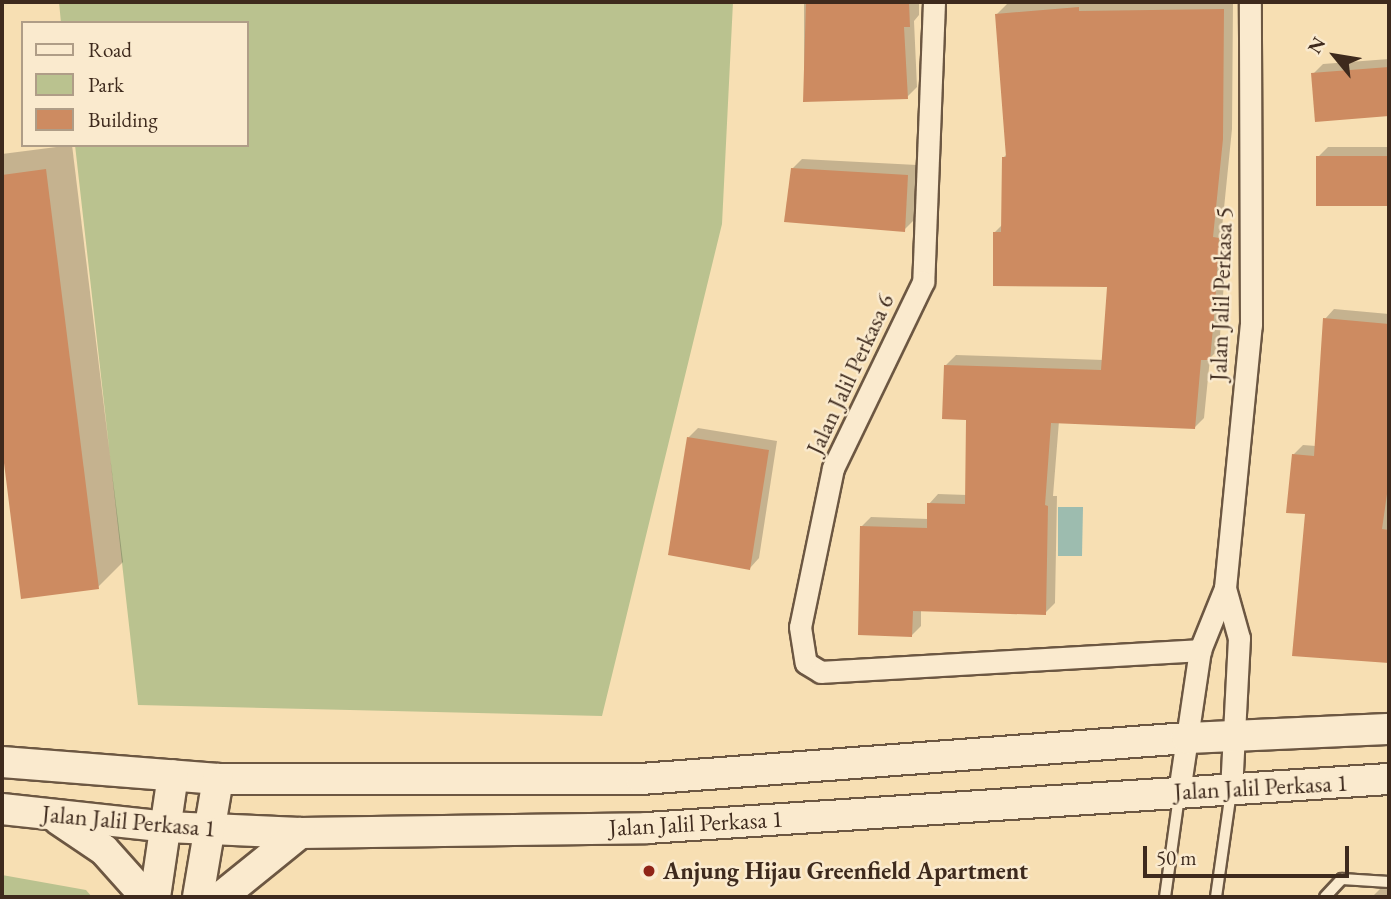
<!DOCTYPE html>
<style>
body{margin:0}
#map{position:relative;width:1391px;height:899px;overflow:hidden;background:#f7dfb3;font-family:"EB Garamond",serif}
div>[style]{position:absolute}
.green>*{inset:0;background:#bac28f}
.water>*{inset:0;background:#9dbcaf}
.shadow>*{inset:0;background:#0003}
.building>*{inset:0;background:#cd8b61}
.roads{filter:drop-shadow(2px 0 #6c5742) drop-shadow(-2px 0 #6c5742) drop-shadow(0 2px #6c5742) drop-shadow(0 -2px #6c5742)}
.service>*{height:10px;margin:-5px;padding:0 5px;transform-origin:5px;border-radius:5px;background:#faeace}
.minor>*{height:21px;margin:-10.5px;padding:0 10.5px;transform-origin:10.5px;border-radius:10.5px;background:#faeace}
.secondary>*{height:30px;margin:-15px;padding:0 15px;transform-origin:15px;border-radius:15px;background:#faeace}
.dots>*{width:19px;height:19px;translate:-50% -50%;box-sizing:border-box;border:4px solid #faeace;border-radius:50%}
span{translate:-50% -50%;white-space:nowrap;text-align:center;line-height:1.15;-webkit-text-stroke:5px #faeace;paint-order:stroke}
.street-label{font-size:24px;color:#3e2a1d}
.poi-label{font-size:24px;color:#3e2a1d;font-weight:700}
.left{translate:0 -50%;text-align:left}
.frame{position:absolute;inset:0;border:4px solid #3e2a1d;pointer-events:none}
.legend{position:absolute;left:21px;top:21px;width:228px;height:126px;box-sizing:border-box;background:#faeace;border:2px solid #af9d87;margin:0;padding:9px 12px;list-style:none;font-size:21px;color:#3e2a1d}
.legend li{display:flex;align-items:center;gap:14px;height:35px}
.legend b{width:35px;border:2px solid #af9d87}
.north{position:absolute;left:1300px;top:21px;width:70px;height:70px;-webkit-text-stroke:5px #faeace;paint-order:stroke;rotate:300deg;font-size:19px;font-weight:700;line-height:28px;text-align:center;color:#3e2a1d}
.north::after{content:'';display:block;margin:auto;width:24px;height:32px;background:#3e2a1d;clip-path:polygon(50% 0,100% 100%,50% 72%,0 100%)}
.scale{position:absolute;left:1143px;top:846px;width:206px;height:32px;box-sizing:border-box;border:4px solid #3e2a1d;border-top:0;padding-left:9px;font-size:21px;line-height:24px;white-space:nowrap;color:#3e2a1d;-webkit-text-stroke:5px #faeace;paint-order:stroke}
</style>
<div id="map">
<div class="green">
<i style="clip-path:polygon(59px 2px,733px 2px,722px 224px,602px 716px,138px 705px,75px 145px,247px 145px,247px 23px,61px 23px)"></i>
<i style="clip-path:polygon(2px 875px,86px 890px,92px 897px,2px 897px)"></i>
</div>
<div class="water">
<i style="clip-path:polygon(1058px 507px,1083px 507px,1082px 556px,1058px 556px)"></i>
</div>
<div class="shadow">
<i style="clip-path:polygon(804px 2px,919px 2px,919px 15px,914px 21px,917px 87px,907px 97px,804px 100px)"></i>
<i style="clip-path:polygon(1041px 2px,1233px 2px,1232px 129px,1222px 228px,1228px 229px,1219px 349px,1210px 358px,1204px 418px,1195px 427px,1059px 421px,1053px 496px,1057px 496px,1055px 603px,1045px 613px,921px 610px,921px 626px,911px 636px,861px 527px,871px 517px,928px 519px,929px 504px,938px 494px,967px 495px,968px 418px,946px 365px,956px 355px,1104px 360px,1109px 285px,995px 232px,1003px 224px,1003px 158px,1008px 153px,997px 14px,1007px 4px)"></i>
<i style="clip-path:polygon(1389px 59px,1389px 114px,1317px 120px,1313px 74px,1323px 64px)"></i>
<i style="clip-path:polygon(72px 145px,123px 562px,98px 587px,22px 597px,2px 433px,2px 154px)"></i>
<i style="clip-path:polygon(1328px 147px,1389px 147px,1389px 204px,1318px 204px,1318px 157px)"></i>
<i style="clip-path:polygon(802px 159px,917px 165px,914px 220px,904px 230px,792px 169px)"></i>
<i style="clip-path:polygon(1334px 309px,1389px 314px,1388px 661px,1307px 512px,1293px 455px,1303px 445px,1316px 446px,1325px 319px)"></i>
<i style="clip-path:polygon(698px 428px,777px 441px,759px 558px,750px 568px,688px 438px)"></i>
<i style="clip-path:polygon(1387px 882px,1389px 897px,1372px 897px)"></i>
</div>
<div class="building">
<i style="clip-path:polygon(806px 2px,909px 2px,910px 27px,904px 27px,908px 99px,803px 102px)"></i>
<i style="clip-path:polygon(1079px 7px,1079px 11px,1224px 9px,1223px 139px,1213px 237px,1219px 238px,1215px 306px,1210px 360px,1201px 360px,1195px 429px,1051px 423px,1045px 505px,1048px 506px,1046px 615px,913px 611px,912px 637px,858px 635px,860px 526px,927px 528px,927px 503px,965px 504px,966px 420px,942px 419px,944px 365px,1101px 370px,1107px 287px,993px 286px,993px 232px,1001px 232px,1002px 157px,1006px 157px,995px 14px)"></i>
<i style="clip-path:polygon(1389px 67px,1389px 116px,1315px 122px,1311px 73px)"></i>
<i style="clip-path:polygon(1316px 156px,1389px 156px,1389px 206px,1316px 206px)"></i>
<i style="clip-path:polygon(791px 168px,908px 175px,905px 232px,784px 222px)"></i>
<i style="clip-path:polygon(46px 169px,99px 589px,21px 599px,2px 447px,2px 175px)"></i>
<i style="clip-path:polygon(1323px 318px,1389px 324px,1389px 480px,1382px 529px,1389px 530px,1389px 663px,1292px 656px,1305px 514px,1286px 513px,1292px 454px,1314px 456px)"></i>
<i style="clip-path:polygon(687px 437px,769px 450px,750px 570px,668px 555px)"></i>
</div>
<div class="roads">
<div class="service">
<i style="left:1165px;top:897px;width:102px;rotate:-82.1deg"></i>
<i style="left:1216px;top:897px;width:106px;rotate:-81.9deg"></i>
<i style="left:1325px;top:897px;width:25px;rotate:-47deg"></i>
<i style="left:1342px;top:879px;width:47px;rotate:3.7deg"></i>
</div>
<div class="minor">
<i style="left:934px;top:2px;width:280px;rotate:92.2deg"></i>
<i style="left:923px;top:282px;width:207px;rotate:115.8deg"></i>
<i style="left:833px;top:468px;width:162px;rotate:101.7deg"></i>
<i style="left:800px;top:627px;width:36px;rotate:81deg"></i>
<i style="left:806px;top:663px;width:17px;rotate:31deg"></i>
<i style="left:821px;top:672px;width:380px;rotate:-3.3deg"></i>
<i style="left:1225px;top:588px;width:52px;rotate:74.4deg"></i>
<i style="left:1239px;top:638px;width:151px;rotate:93deg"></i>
<i style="left:1179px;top:792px;width:144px;rotate:-81.6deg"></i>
<i style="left:1200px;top:650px;width:67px;rotate:-68deg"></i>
<i style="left:1225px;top:588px;width:264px;rotate:-84.4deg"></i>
<i style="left:1251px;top:325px;width:323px;rotate:-90.2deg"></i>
</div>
<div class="secondary">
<i style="left:2px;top:762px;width:217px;rotate:4.5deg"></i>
<i style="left:218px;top:779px;width:423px"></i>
<i style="left:641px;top:779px;width:548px;rotate:-4.29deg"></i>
<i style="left:1187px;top:738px;width:202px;rotate:-2.6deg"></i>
<i style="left:2px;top:809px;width:166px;rotate:6.2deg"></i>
<i style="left:167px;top:827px;width:133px;rotate:2.6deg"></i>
<i style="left:300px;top:833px;width:347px;rotate:-0.8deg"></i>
<i style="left:647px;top:828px;width:744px;rotate:-3.78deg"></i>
<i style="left:58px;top:819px;width:55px;rotate:34deg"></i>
<i style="left:104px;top:850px;width:63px;rotate:48.2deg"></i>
<i style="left:155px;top:897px;width:123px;rotate:-81.6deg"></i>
<i style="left:198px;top:897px;width:120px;rotate:-80.4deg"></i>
<i style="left:221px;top:897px;width:102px;rotate:-39deg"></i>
</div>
</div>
<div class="dots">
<i style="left:649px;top:871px;background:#8f2418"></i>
</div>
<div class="street-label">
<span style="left:1221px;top:294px;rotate:-88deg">Jalan Jalil Perkasa 5</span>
<span style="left:850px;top:374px;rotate:-65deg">Jalan Jalil Perkasa 6</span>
<span style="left:1261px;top:787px;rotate:-3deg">Jalan Jalil Perkasa 1</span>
<span style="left:129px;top:821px;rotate:5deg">Jalan Jalil Perkasa 1</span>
<span style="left:696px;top:823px;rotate:-3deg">Jalan Jalil Perkasa 1</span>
</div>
<div class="poi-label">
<span class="left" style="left:663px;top:871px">Anjung Hijau Greenfield Apartment</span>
</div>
<div class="frame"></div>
<ul class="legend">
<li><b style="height:9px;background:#faeace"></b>Road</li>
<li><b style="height:19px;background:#bac28f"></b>Park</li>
<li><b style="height:19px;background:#cd8b61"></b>Building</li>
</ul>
<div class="north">N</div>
<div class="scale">50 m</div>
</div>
